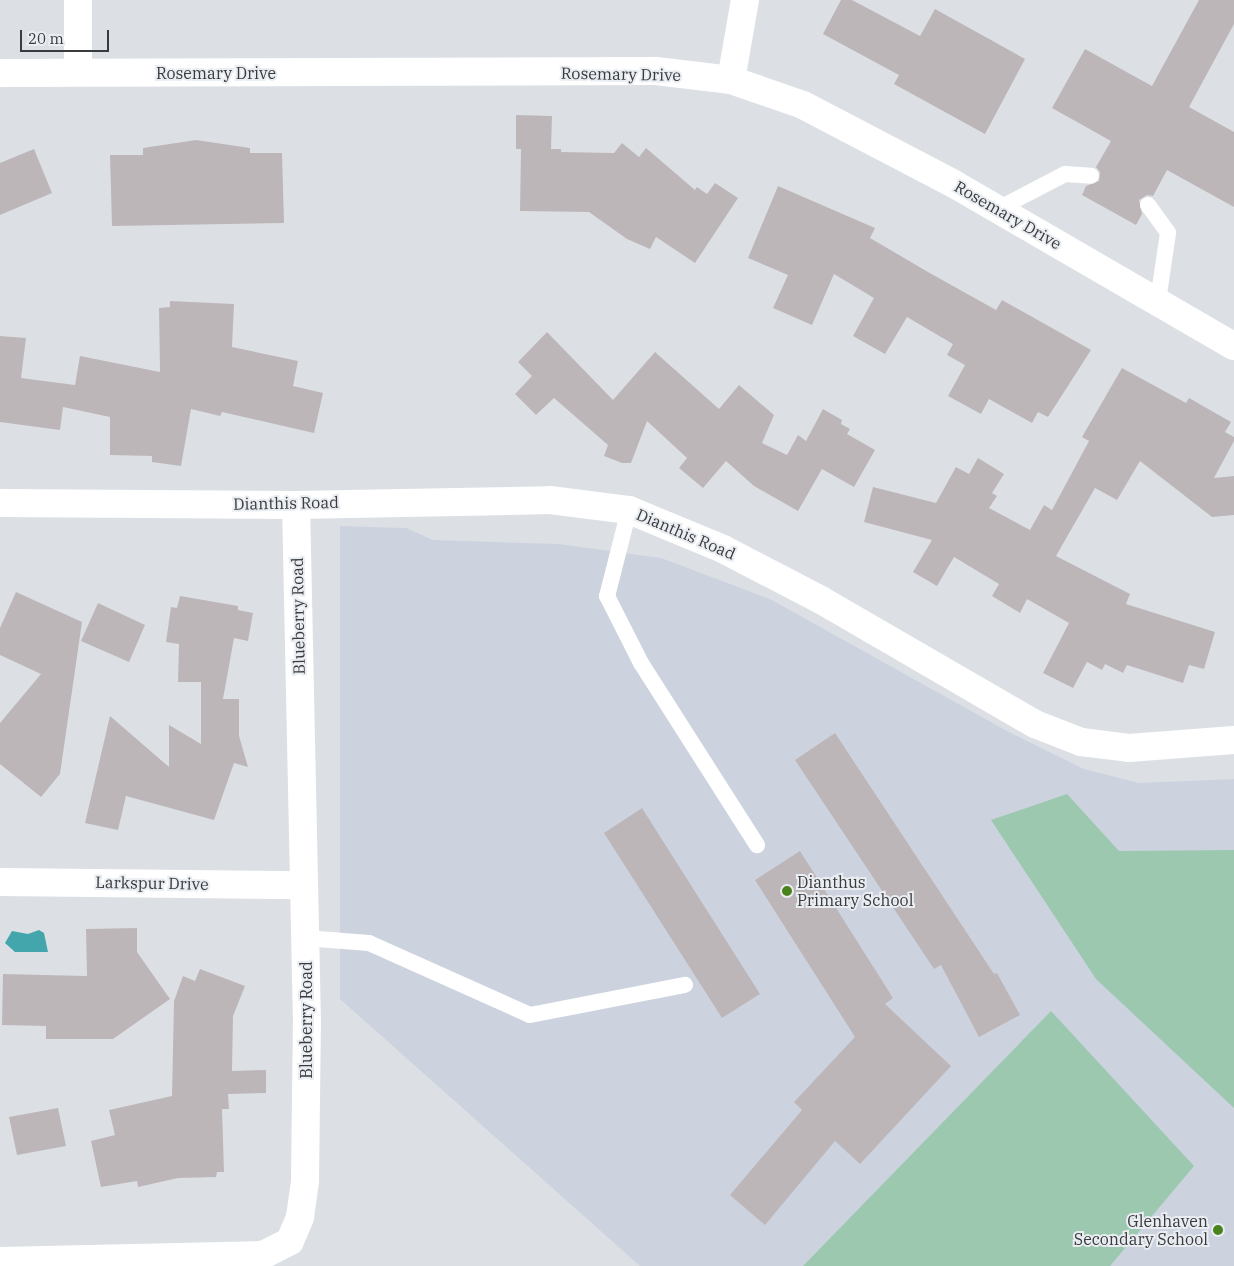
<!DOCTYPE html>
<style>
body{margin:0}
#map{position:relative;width:1234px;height:1266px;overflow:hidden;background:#dce0e5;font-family:"IBM Plex Serif",serif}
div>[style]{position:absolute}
.built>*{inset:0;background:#ccd3df}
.green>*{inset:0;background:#9bc8af}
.water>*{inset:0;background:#44a6ad}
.building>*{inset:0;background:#bdb6b9}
.lane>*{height:16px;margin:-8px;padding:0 8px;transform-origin:8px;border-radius:8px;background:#fff}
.street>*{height:28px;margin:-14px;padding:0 14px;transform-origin:14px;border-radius:14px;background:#fff}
.dots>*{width:14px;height:14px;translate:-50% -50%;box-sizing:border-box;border:2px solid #eaedf2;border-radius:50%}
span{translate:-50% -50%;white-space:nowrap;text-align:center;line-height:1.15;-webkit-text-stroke:4px #eaedf2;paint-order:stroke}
.street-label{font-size:16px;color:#393b3d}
.poi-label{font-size:16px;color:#393b3d}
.left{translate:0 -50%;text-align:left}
.right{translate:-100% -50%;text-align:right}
.scale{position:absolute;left:20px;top:30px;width:89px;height:22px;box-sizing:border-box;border:2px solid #393b3d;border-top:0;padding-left:6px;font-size:15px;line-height:18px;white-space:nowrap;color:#393b3d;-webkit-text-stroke:4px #eaedf2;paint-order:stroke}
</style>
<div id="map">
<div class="built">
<i style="clip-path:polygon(340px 526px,406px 528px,433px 540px,559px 544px,661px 558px,770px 599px,1007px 731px,1084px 769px,1139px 783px,1234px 779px,1234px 1266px,640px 1266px,340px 999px)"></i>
</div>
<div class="green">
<i style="clip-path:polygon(1067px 794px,1119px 851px,1234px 850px,1234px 1108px,1096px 979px,991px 820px)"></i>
<i style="clip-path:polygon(1051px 1011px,1194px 1166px,1110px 1266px,803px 1266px)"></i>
</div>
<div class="water">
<i style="clip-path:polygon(39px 930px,44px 933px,48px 952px,15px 952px,5px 943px,12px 931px,28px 934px)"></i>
</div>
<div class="building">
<i style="clip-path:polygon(841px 0,852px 0,920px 36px,935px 9px,1025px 59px,985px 134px,894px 84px,899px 75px,823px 34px)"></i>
<i style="clip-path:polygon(1199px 0,1234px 0,1234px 24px,1189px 107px,1234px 132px,1234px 207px,1167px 170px,1153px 196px,1147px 195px,1139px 200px,1142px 214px,1136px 225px,1082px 195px,1086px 186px,1099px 181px,1100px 172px,1096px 167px,1111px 141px,1052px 108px,1085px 49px,1152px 86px)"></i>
<i style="clip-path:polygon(516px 115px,552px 116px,551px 149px,561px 149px,561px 152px,614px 153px,622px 143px,639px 157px,646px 148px,695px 190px,697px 187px,707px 194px,715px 183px,738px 198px,695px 263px,656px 237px,650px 249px,627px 239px,589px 212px,520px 211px,521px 149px,516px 149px)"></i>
<i style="clip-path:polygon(196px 140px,250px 148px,250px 153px,282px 153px,284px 223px,112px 226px,110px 155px,143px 155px,143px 148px)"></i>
<i style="clip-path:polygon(34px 149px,52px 193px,0 215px,0 163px)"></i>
<i style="clip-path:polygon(778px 186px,875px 228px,870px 238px,928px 272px,996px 310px,1002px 300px,1091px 350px,1048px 417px,1038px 412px,1032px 423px,989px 399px,981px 414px,948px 396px,965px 365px,947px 355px,953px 344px,907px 317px,885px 354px,853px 336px,874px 298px,834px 274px,812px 325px,773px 308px,788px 275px,748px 258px)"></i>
<i style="clip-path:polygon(170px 301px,234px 304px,232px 347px,298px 361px,293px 386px,323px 393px,314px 433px,222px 412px,220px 416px,191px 409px,181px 466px,152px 462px,152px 456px,110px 455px,110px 417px,63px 407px,60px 430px,0 422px,0 336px,26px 338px,21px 378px,75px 385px,80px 356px,160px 372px,159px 308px,170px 307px)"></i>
<i style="clip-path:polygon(547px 332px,613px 400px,655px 352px,719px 409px,739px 385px,774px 415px,762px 443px,787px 455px,798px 435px,806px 441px,823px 409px,842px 420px,841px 424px,850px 429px,847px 434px,875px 450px,854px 487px,822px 469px,798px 511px,754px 486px,726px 461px,703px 488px,679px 468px,687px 458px,647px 421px,631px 463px,622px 463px,604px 456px,608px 445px,554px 398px,536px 415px,515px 394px,532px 376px,518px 362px)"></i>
<i style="clip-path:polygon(1122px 368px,1186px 403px,1189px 398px,1231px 422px,1225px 432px,1234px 437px,1234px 441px,1214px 478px,1234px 476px,1234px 515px,1212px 517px,1140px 461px,1117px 500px,1095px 488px,1056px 556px,1130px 594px,1126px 604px,1215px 632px,1204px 669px,1189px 665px,1183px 683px,1127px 665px,1123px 673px,1105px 664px,1102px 670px,1087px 662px,1073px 688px,1043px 673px,1069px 623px,1027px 599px,1020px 613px,992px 596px,999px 584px,954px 557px,937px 586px,913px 572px,932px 540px,864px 522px,873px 487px,936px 503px,956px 467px,969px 474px,978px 458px,1004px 474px,992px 493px,997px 496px,989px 508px,1030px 530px,1044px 505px,1052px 510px,1089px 441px,1082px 437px)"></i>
<i style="clip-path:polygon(16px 592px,82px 622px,60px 774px,41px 797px,0 764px,0 723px,41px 674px,0 655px,0 628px)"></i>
<i style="clip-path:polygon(180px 596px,238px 606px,238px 610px,253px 613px,248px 641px,234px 638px,223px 699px,239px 699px,239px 736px,248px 767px,234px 763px,214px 820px,126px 796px,118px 830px,85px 823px,110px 716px,169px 767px,169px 725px,201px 744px,201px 682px,178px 682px,179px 644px,166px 642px,171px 607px,177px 608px)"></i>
<i style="clip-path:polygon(98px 603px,145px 625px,129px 662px,81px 641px)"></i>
<i style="clip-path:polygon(835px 733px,994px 974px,997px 973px,1020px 1015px,979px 1037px,941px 965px,934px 969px,795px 760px)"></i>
<i style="clip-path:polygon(642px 808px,760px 994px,722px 1018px,604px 833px)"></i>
<i style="clip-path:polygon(800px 851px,893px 998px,885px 1004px,951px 1066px,860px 1164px,835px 1141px,765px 1225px,730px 1195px,802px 1110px,794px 1102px,855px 1037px,755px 880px)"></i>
<i style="clip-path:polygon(137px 928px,137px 952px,170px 999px,113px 1039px,46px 1039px,46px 1026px,2px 1025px,3px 974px,87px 976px,86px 929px)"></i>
<i style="clip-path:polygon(200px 969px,245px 986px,233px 1016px,232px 1071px,266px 1070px,266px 1093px,228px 1094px,229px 1109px,222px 1109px,224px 1172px,217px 1172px,216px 1177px,178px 1178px,138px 1187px,137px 1181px,101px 1187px,91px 1141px,115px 1135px,109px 1110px,172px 1096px,174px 1001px,183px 976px,195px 981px)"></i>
<i style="clip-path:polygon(58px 1108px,66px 1146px,17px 1155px,9px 1117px)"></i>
</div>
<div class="lane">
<i style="left:1148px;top:205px;width:34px;rotate:54deg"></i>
<i style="left:1168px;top:233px;width:69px;rotate:98.4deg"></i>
<i style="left:998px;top:209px;width:76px;rotate:-27.6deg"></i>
<i style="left:1065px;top:174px;width:26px;rotate:4deg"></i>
<i style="left:629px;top:510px;width:89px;rotate:104.3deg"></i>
<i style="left:607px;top:596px;width:75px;rotate:63.1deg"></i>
<i style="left:641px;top:663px;width:216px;rotate:57.5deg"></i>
<i style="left:305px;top:938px;width:64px;rotate:4.5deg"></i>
<i style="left:369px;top:943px;width:176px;rotate:24.1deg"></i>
<i style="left:530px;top:1015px;width:158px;rotate:-11deg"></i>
</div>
<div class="street">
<i style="left:78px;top:0;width:72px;rotate:90deg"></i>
<i style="left:0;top:73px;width:656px;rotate:-0.17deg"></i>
<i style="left:656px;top:71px;width:76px;rotate:6.8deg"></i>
<i style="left:731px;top:80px;width:76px;rotate:19.1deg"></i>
<i style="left:803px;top:105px;width:170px;rotate:27.6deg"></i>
<i style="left:954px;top:184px;width:323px;rotate:30.1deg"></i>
<i style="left:731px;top:80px;width:81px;rotate:-80.1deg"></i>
<i style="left:0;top:503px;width:296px;rotate:0.4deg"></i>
<i style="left:296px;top:505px;width:254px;rotate:-1.1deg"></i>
<i style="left:550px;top:500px;width:80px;rotate:7.2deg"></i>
<i style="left:629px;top:510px;width:102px;rotate:22.5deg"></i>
<i style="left:723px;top:549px;width:110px;rotate:27.5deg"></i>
<i style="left:821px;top:600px;width:247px;rotate:30.1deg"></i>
<i style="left:1035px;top:724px;width:49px;rotate:21.4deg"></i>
<i style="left:1081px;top:742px;width:48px;rotate:7.1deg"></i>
<i style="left:1129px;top:748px;width:105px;rotate:-4.4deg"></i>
<i style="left:0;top:882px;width:303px;rotate:0.6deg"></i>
<i style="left:0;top:1261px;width:263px;rotate:-1.3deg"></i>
<i style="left:263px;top:1255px;width:30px;rotate:-27deg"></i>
<i style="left:290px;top:1241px;width:26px;rotate:-67deg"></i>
<i style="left:300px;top:1217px;width:37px;rotate:-82deg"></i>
<i style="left:305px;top:1180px;width:156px;rotate:-89.3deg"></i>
<i style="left:307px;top:1024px;width:519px;rotate:-91.21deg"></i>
</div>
<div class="dots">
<i style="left:787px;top:891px;background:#4a831e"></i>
<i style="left:1218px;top:1230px;background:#4a831e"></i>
</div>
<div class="street-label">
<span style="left:216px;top:73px">Rosemary Drive</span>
<span style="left:621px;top:74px;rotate:1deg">Rosemary Drive</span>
<span style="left:1008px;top:215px;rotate:30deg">Rosemary Drive</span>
<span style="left:286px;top:503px;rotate:-1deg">Dianthis Road</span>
<span style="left:686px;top:534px;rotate:23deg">Dianthis Road</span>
<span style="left:298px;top:616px;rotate:-91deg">Blueberry Road</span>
<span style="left:152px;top:883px;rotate:1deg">Larkspur Drive</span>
<span style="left:306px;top:1020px;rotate:-90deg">Blueberry Road</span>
</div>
<div class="poi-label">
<span class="left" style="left:797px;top:891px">Dianthus<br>Primary School</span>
<span class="right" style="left:1208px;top:1230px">Glenhaven<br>Secondary School</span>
</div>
<div class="scale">20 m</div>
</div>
